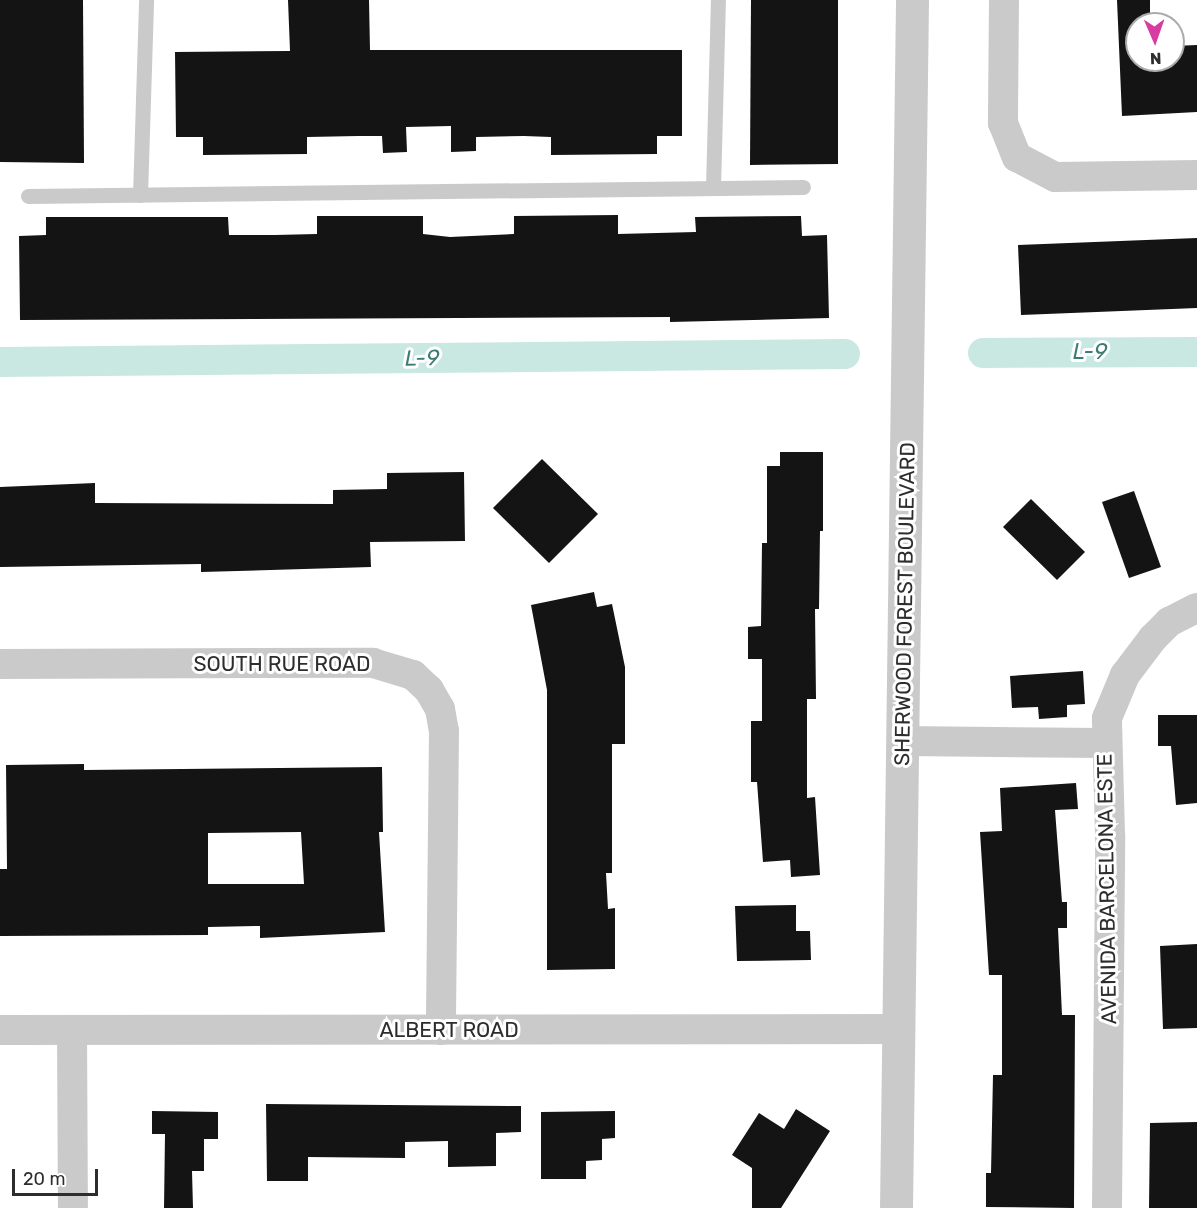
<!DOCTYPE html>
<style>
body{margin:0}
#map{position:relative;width:1197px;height:1208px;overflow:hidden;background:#fff;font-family:Rubik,sans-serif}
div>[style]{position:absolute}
.canal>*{height:30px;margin:-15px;padding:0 15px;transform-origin:15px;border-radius:15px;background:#c9e8e2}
.building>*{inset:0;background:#141414}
.service>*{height:15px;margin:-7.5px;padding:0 7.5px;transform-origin:7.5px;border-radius:7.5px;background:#cacaca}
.minor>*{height:30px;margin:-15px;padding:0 15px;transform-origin:15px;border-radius:15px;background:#cacaca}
.tertiary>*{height:33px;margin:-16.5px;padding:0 16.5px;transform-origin:16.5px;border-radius:16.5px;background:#cacaca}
span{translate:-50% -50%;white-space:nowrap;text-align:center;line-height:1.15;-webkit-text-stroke:6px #fff;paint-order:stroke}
.street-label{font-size:21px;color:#2d2d2d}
.water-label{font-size:22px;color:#3c7d70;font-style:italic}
.north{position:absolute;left:1125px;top:12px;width:60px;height:60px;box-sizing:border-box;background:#fff;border:2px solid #ababab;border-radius:50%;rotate:178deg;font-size:16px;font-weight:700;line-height:24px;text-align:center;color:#2d2d2d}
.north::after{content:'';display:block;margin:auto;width:21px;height:27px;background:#d83ba2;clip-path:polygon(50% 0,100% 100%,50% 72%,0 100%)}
.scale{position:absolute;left:12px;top:1169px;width:86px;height:27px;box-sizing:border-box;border:3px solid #2d2d2d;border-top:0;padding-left:8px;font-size:18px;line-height:21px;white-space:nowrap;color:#2d2d2d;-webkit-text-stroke:4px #fff;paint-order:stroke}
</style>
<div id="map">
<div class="canal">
<i style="left:983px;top:353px;width:214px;rotate:-0.3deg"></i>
<i style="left:0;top:362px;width:845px;rotate:-0.54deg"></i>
</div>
<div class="building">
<i style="clip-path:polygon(0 0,83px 0,84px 163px,0 162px)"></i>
<i style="clip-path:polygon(288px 0,369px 0,370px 50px,682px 50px,682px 136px,657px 136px,657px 154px,551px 155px,551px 137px,524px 136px,476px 137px,476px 151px,451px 152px,451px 126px,406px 127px,407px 152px,383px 153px,382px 136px,358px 136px,307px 137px,307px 154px,203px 155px,203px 137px,176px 137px,175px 52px,290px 51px)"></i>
<i style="clip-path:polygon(751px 0,838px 0,838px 164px,750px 165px)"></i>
<i style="clip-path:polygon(1117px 0,1150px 0,1150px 24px,1137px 24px,1137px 60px,1173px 60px,1173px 46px,1197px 45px,1197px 112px,1122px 116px)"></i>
<i style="clip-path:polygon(618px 215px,618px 234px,696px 232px,695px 217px,801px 216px,802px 236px,827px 235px,829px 318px,670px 322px,670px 317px,20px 320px,19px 236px,46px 235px,46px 217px,228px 217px,229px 235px,275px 235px,317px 234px,317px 216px,423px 216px,423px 234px,450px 237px,514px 234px,514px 216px)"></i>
<i style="clip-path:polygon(1197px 238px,1197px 308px,1021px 315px,1018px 245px)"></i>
<i style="clip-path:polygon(780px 452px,823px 452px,823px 531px,820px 531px,819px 609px,815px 609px,816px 699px,807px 699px,807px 798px,815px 797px,820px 875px,791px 877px,790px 860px,763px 862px,757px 782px,751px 782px,751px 721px,762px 721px,762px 659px,748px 659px,748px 627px,761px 626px,762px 543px,767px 543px,767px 466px,780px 466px)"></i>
<i style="clip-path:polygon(542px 459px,598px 514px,549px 563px,493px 508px)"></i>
<i style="clip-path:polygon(464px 472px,465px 541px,370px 542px,371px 567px,201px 572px,201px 564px,0 567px,0 487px,95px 483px,95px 503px,333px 504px,333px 490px,387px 489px,387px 473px)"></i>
<i style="clip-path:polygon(1134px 491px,1161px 567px,1129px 578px,1102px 502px)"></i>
<i style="clip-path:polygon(1031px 499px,1085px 552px,1057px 580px,1003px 527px)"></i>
<i style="clip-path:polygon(594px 592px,597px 607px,612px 604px,625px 667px,625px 744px,612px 744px,612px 873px,606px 873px,608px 909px,615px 908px,615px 969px,547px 970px,547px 690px,531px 605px)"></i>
<i style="clip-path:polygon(1083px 671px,1085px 704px,1067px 705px,1067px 717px,1039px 719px,1038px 707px,1012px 708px,1010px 676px)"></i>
<i style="clip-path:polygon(1158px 715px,1197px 715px,1197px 803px,1176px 805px,1171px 746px,1158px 746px)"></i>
<i style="clip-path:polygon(evenodd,84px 764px,84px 770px,382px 767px,383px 832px,379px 832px,385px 932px,260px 938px,260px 926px,208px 927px,208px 935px,0 936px,0 869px,7px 869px,6px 765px,84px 764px,301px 832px,304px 884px,208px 884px,208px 833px,301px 832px)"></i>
<i style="clip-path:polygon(1076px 783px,1078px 809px,1055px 810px,1062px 902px,1067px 902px,1067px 928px,1058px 928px,1062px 1015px,1075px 1015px,1074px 1208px,986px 1207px,986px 1173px,991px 1173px,993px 1075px,1002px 1075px,1002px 975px,989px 975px,980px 832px,1002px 831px,1000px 788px)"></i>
<i style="clip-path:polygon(796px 905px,796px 931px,810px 931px,811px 960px,737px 961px,735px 906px)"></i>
<i style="clip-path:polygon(1197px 944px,1197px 1028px,1163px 1029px,1160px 946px)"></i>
<i style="clip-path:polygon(266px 1104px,521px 1106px,521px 1132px,496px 1133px,496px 1166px,448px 1167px,448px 1141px,405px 1142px,405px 1158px,308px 1157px,308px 1181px,267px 1181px)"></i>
<i style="clip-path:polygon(796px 1109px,830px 1131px,781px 1208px,752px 1208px,752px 1168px,732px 1155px,759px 1113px,784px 1129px)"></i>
<i style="clip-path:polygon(152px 1111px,218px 1112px,218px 1139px,204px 1139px,204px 1171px,192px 1171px,193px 1208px,164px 1208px,165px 1134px,152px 1134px)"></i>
<i style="clip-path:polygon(615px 1111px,615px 1138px,602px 1139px,602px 1160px,586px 1161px,586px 1179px,541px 1179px,541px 1112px)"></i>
<i style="clip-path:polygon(1197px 1122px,1197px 1208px,1149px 1208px,1150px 1123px)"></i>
</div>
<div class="service">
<i style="left:713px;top:188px;width:188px;rotate:-88.5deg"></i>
<i style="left:140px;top:195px;width:195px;rotate:-88.2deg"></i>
<i style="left:28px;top:196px;width:775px;rotate:-0.67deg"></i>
</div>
<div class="minor">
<i style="left:1004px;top:0;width:123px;rotate:90.5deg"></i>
<i style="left:1003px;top:123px;width:37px;rotate:68deg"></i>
<i style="left:1017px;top:157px;width:43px;rotate:27.8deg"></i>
<i style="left:1055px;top:177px;width:142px;rotate:-0.8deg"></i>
<i style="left:0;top:664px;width:373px;rotate:-0.2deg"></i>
<i style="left:373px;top:663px;width:42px;rotate:16.7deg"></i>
<i style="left:413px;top:675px;width:22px;rotate:43deg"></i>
<i style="left:429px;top:690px;width:22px;rotate:60deg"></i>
<i style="left:440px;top:709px;width:22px;rotate:80deg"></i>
<i style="left:444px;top:731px;width:299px;rotate:90.6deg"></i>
<i style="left:904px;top:741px;width:201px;rotate:0.6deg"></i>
<i style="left:0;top:1030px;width:899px;rotate:-0.06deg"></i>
<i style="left:72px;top:1030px;width:178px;rotate:89.7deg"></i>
<i style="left:1107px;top:1208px;width:373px;rotate:-89.5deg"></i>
<i style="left:1110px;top:835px;width:117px;rotate:-91.5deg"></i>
<i style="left:1107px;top:718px;width:47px;rotate:-67.3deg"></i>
<i style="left:1125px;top:675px;width:46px;rotate:-52.9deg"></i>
<i style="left:1153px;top:638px;width:23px;rotate:-45deg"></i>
<i style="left:1169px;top:622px;width:31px;rotate:-27deg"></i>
</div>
<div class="tertiary">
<i style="left:896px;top:1208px;width:1208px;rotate:-89.24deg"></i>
</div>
<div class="street-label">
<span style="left:905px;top:604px;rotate:-89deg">SHERWOOD FOREST BOULEVARD</span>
<span style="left:282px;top:664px">SOUTH RUE ROAD</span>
<span style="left:1107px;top:889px;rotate:-91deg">AVENIDA BARCELONA ESTE</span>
<span style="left:449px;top:1030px">ALBERT ROAD</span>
</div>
<div class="water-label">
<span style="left:1090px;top:352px">L-9</span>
<span style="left:422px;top:358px;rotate:-1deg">L-9</span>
</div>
<div class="north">N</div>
<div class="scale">20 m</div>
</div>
